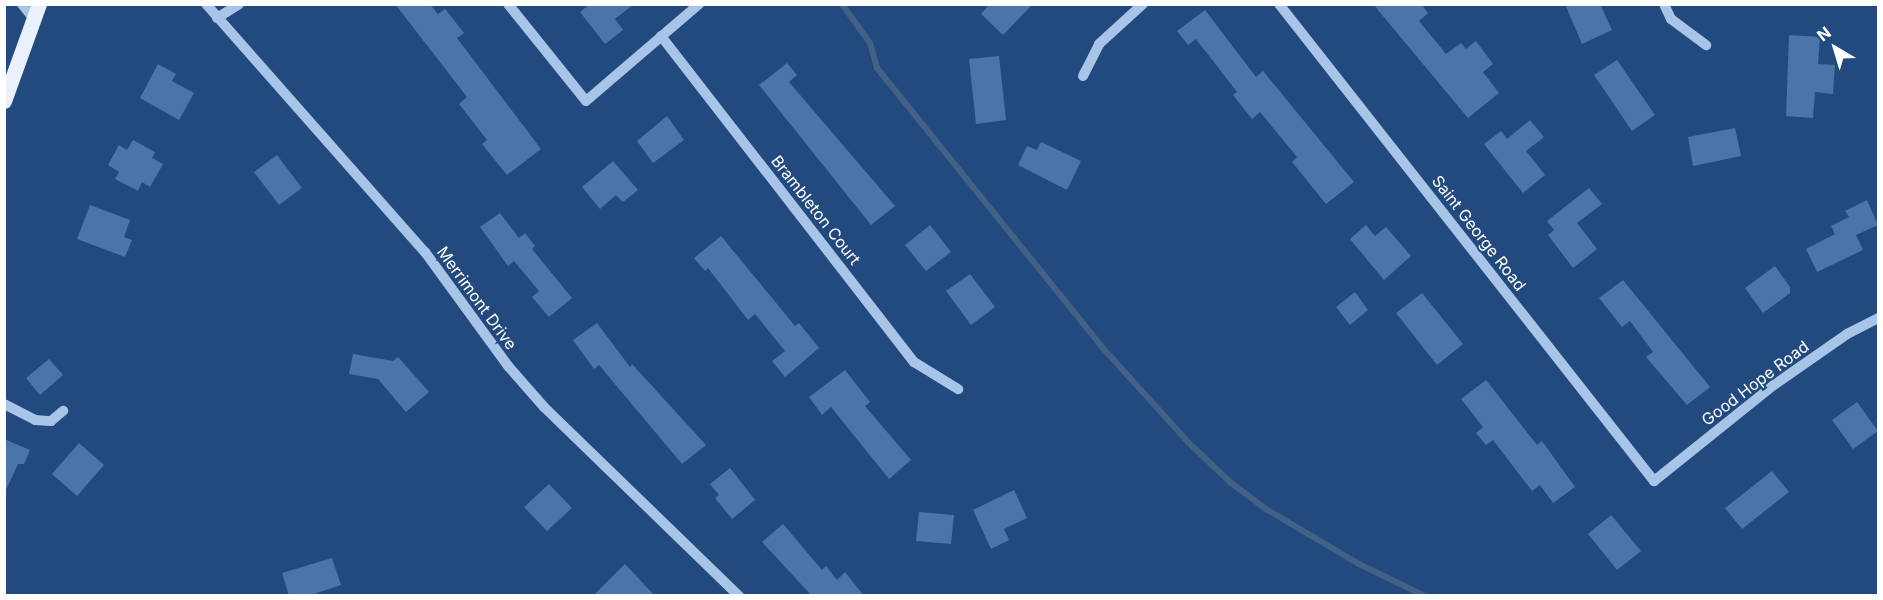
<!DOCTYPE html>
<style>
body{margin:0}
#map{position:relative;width:1883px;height:600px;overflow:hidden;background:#224a7f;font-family:Inter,sans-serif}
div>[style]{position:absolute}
.stream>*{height:6px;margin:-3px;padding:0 3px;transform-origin:3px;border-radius:3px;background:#436187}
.building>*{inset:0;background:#4b74a9}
.minor>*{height:10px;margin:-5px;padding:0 5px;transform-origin:5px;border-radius:5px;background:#a8c4e7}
.major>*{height:15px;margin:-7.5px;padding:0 7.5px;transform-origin:7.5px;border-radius:7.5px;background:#eaf1fd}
span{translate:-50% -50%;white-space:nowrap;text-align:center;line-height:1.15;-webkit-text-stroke:4.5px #224a7f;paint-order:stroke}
.street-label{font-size:16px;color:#fff}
.frame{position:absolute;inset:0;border:6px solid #fff;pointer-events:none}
.north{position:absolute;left:1805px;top:18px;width:60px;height:60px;-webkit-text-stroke:4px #224a7f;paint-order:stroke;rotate:322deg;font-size:16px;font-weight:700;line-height:24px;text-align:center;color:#fff}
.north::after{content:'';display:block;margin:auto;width:21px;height:27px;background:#fff;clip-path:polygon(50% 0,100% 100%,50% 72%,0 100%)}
</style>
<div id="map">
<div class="stream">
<i style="left:842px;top:4px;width:48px;rotate:54.3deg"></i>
<i style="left:870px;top:43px;width:26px;rotate:74deg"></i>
<i style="left:877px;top:68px;width:357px;rotate:51.1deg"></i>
<i style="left:1101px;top:346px;width:130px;rotate:47.8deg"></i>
<i style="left:1188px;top:442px;width:58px;rotate:43.6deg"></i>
<i style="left:1230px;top:482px;width:45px;rotate:36.9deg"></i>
<i style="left:1266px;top:509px;width:108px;rotate:30.6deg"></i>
<i style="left:1359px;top:564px;width:73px;rotate:25.9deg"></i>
</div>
<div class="building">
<i style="clip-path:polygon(395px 4px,430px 4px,438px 14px,445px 9px,464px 33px,457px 38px,541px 149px,507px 175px,482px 144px,487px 140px,459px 104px,467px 97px)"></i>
<i style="clip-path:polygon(590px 4px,634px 4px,615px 19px,623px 30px,605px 44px,580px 12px)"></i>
<i style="clip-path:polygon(990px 4px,1033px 4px,1003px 35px,981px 14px)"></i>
<i style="clip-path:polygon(1373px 4px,1421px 4px,1428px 13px,1419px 21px,1446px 54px,1461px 43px,1466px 49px,1476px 41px,1493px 64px,1483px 72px,1499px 93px,1468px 118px)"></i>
<i style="clip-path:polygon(1565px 4px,1600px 4px,1612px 30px,1582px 44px)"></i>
<i style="clip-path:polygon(1205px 10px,1256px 77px,1263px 71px,1354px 182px,1326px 204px,1292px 162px,1297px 157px,1260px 112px,1252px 119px,1233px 95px,1237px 92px,1196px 39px,1188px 45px,1177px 31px)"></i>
<i style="clip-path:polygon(1789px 35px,1820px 37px,1818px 64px,1835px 65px,1833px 94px,1815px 92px,1813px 118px,1786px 116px)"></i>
<i style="clip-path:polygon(999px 56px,1006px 120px,976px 124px,969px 59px)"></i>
<i style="clip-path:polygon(1617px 60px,1655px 115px,1632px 131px,1594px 75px)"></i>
<i style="clip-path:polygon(787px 63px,797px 75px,789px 82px,895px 206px,871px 225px,759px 85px)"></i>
<i style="clip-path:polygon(158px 64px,176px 74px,172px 81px,194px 93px,179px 120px,140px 98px)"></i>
<i style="clip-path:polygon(667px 116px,684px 140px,653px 163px,637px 141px)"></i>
<i style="clip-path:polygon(1530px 120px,1544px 137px,1526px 151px,1545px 175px,1523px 193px,1484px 144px,1501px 131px,1507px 139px)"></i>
<i style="clip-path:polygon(1735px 128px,1741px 156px,1693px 166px,1688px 137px)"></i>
<i style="clip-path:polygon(133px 140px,155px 152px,152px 158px,163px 164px,150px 187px,142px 182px,138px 191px,115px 179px,119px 172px,108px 165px,119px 145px,127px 150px)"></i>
<i style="clip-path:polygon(1041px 142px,1081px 161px,1067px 190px,1018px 165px,1027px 146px,1037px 150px)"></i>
<i style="clip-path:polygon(277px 155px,302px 188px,279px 205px,254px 172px)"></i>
<i style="clip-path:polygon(613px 161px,638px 190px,623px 202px,616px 195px,600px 209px,582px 187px)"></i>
<i style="clip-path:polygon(1589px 188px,1602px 204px,1577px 223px,1597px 249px,1573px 268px,1548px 235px,1554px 230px,1547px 221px)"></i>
<i style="clip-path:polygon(1867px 200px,1878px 225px,1856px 235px,1863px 250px,1817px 272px,1806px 249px,1835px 234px,1831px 226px,1849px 217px,1845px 211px)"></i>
<i style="clip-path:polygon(90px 205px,130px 220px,124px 237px,132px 240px,125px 257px,77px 239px)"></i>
<i style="clip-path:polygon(500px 213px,519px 238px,525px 233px,535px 246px,532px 249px,572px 298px,549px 317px,532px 297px,539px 291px,514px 261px,508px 266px,480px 227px)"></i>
<i style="clip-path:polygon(930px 225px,951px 252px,926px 271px,905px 245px)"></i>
<i style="clip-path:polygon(1366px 225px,1375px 236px,1386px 227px,1411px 256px,1384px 280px,1350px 239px)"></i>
<i style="clip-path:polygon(721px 236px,795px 326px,799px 323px,819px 348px,785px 377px,772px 361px,785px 351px,755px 314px,748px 320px,708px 268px,705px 271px,694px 258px)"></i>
<i style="clip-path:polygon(1775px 266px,1790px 287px,1790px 293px,1763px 313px,1745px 288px)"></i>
<i style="clip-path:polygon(970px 274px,995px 307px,971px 325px,946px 291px)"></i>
<i style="clip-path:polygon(1623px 280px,1710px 387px,1687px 405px,1646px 357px,1653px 352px,1630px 321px,1622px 327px,1599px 298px)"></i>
<i style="clip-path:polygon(1355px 292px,1368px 310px,1350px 325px,1336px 307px)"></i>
<i style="clip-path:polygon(1422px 293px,1463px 344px,1437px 365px,1396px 313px)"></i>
<i style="clip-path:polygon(597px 323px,630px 367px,632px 364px,706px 445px,682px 464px,599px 365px,594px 369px,573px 340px)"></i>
<i style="clip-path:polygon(353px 354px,393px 361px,398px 357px,429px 392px,406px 412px,378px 379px,349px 374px)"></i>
<i style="clip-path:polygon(49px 359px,63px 375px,40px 395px,26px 378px)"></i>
<i style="clip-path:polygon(845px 370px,870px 402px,865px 406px,911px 460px,889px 479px,831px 407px,822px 415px,809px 397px)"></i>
<i style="clip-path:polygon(1486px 380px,1537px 445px,1542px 441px,1575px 487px,1553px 503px,1540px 485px,1532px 491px,1493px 440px,1486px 445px,1476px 433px,1483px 427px,1461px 399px)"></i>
<i style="clip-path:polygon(1857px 402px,1878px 431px,1853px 449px,1832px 420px)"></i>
<i style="clip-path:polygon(4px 439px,30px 450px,24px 464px,18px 464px,4px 494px)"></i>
<i style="clip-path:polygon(79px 443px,104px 465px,77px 496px,52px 474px)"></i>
<i style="clip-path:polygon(730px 468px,755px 500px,732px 519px,715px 498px,719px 495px,710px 484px)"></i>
<i style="clip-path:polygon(1772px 471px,1789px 492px,1742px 529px,1725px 508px)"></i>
<i style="clip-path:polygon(549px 484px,572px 508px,547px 531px,524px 507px)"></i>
<i style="clip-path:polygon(1014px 490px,1027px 518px,1004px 529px,1009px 540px,991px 549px,973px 510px)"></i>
<i style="clip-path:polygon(919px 512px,954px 515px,951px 544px,916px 541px)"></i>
<i style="clip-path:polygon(1611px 515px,1641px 551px,1617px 570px,1588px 534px)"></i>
<i style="clip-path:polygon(783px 524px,822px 570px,826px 566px,837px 580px,845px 572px,864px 596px,812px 596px,762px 542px)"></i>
<i style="clip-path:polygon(332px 558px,341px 585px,308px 596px,289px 596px,282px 573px)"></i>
<i style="clip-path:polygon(625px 564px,655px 596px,593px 596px)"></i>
</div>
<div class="minor">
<i style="left:22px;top:4px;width:19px;rotate:51deg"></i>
<i style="left:206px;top:4px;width:331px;rotate:48.6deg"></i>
<i style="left:425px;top:252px;width:142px;rotate:53.9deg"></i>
<i style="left:509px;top:367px;width:53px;rotate:48.8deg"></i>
<i style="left:544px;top:407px;width:272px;rotate:44.1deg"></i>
<i style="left:508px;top:4px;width:124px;rotate:51.2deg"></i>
<i style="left:586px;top:101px;width:149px;rotate:-40.6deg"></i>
<i style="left:1279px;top:4px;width:607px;rotate:51.83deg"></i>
<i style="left:1654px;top:481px;width:154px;rotate:-38.7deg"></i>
<i style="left:1774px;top:385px;width:89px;rotate:-34.9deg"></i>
<i style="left:1847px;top:334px;width:35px;rotate:-27deg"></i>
<i style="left:1664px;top:4px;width:17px;rotate:65deg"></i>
<i style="left:1671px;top:19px;width:44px;rotate:36.6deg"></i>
<i style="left:217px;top:18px;width:26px;rotate:-32deg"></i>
<i style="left:661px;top:36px;width:413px;rotate:52.2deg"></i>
<i style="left:914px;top:362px;width:52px;rotate:31.5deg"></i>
<i style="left:1083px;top:76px;width:36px;rotate:-63deg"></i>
<i style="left:1099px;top:44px;width:59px;rotate:-42.3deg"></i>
<i style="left:4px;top:404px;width:35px;rotate:27deg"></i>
<i style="left:35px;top:420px;width:16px;rotate:4deg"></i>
<i style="left:51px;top:421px;width:16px;rotate:-40deg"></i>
</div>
<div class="major">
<i style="left:4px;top:101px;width:103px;rotate:-70.2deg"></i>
</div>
<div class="street-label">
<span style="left:816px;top:210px;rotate:52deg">Brambleton Court</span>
<span style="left:1479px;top:233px;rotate:52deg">Saint George Road</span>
<span style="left:477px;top:298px;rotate:54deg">Merrimont Drive</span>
<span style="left:1755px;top:383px;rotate:-37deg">Good Hope Road</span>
</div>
<div class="frame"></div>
<div class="north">N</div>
</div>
